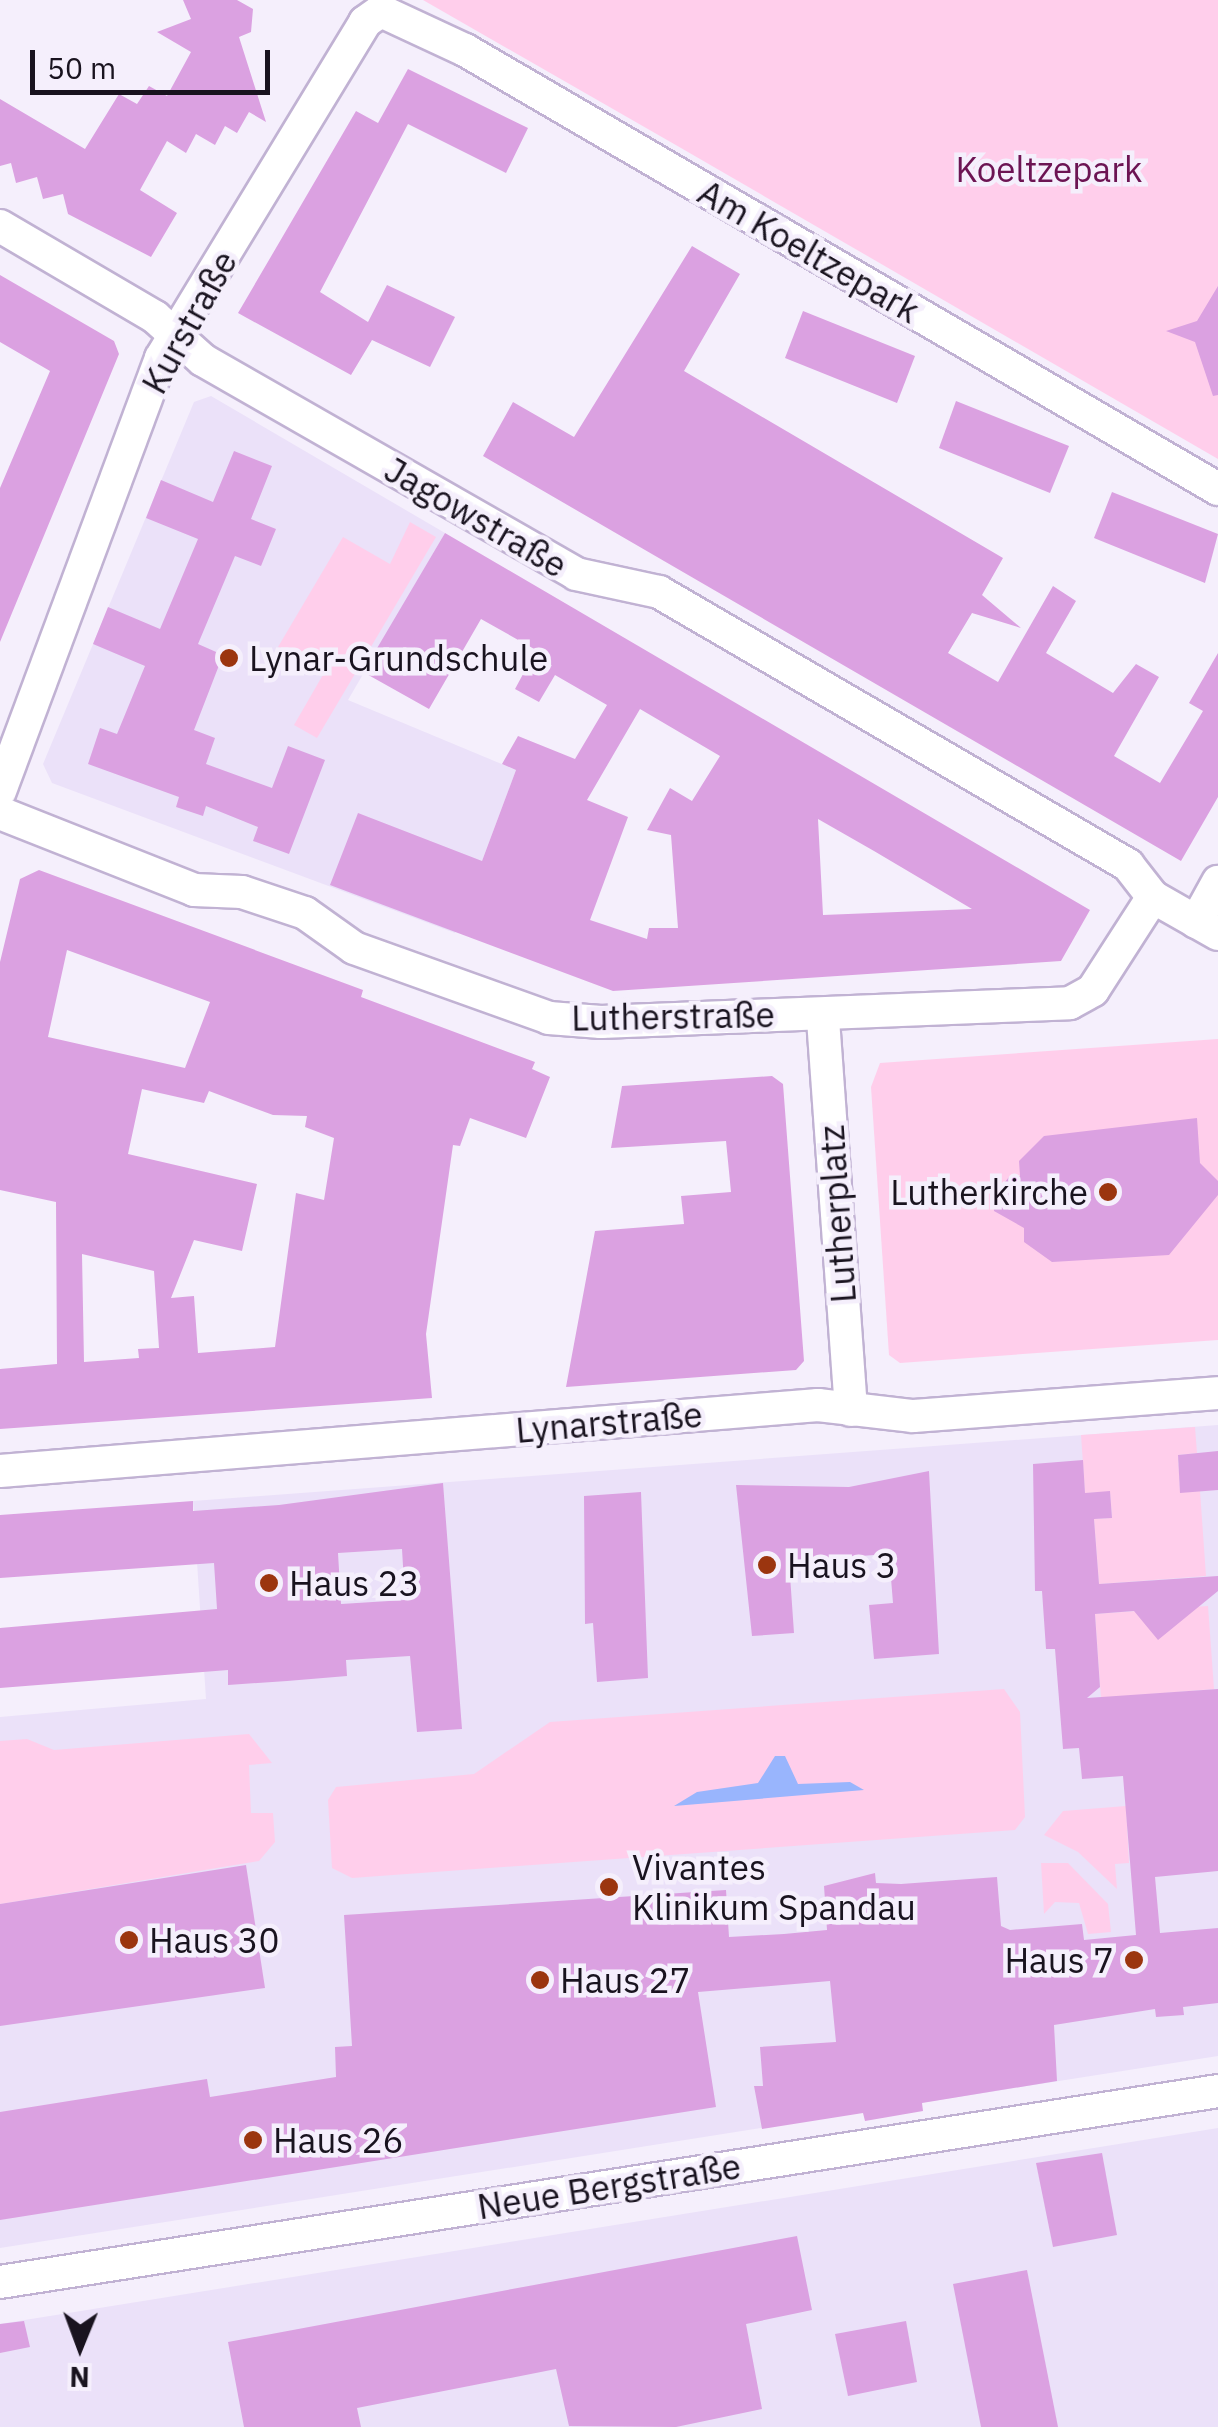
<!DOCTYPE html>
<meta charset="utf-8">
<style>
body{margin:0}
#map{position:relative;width:1218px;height:2427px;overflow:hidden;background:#f5effc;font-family:"IBM Plex Sans",sans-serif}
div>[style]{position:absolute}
.built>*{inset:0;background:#ebe1f9}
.green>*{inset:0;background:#ffceeb}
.water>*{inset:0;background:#99b5fd}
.building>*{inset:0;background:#dba1e1}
.roads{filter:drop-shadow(2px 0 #c1b2d3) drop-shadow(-2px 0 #c1b2d3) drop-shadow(0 2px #c1b2d3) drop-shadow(0 -2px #c1b2d3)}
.minor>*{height:32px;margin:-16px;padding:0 16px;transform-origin:16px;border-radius:16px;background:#fff}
.dots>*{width:28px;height:28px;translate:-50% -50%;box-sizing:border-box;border:5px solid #f5effc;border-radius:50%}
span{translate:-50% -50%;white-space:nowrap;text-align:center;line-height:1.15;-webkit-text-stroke:9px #f5effc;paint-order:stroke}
.park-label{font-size:35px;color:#6c1453}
.street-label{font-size:35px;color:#19131f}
.poi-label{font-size:35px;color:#19131f}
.left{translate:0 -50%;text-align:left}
.right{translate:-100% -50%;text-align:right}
.north{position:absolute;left:30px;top:2297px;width:100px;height:100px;-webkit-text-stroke:8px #f5effc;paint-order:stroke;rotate:181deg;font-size:28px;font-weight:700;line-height:40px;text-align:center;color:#19131f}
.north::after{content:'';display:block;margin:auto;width:35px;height:45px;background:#19131f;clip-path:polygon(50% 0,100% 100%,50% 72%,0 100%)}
.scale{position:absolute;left:30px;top:50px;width:240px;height:45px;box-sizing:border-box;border:5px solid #19131f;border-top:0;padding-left:12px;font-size:30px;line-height:35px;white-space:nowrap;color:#19131f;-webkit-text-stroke:8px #f5effc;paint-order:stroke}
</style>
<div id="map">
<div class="built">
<i style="clip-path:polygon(211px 396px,445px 533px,348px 700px,516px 770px,455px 933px,52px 783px,43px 764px,194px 402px)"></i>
<i style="clip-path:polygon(1218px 1425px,1218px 2056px,0 2248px,0 1717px,206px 1699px,193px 1501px)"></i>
<i style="clip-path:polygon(1218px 2128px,1218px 2427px,0 2427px,0 2324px)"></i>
</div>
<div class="green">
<i style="clip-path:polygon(423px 0,1218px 0,1218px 459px,681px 148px)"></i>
<i style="clip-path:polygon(410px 522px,436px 537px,317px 738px,294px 725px,324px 673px,278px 647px,343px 537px,390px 564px)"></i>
<i style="clip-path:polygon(1218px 1039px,1218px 1340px,900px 1363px,889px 1355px,871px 1087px,880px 1063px)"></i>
<i style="clip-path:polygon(1195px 1427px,1197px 1453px,1178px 1455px,1180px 1492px,1200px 1491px,1206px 1576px,1099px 1584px,1094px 1519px,1112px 1518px,1110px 1492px,1085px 1493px,1081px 1435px)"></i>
<i style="clip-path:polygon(1208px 1606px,1214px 1689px,1101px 1698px,1095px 1614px)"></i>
<i style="clip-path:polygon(1004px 1689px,1020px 1712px,1025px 1817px,1015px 1830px,352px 1878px,332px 1868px,328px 1800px,336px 1787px,474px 1774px,550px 1722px)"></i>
<i style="clip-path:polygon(249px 1734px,272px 1763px,249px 1765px,251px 1813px,273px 1813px,275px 1842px,259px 1861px,0 1904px,0 1741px,27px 1739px,54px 1750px)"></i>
<i style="clip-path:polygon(1126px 1806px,1129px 1863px,1115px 1864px,1117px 1889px,1078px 1852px,1044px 1835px,1063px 1811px)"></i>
<i style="clip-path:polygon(1041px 1863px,1068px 1863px,1108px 1904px,1111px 1932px,1088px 1934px,1079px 1903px,1055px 1902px,1044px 1914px)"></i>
</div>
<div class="water">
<i style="clip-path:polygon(775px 1756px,785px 1756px,798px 1784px,850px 1782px,864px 1790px,674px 1806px,697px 1792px,758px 1783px)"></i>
</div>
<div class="building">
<i style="clip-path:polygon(183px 0,237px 0,253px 9px,251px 32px,239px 37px,266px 122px,249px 112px,237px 133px,225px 126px,215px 145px,196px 134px,186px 153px,167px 141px,140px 190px,177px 213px,151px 257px,68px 214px,63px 194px,43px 199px,37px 177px,16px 183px,11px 163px,0 166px,0 99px,85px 149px,119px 94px,137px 104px,149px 86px,167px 96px,191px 52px,157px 32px,191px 19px)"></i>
<i style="clip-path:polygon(408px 69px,528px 128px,506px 173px,408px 124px,320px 292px,368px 322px,387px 285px,455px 317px,430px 367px,372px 340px,351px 375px,238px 313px,356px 111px,378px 123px)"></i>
<i style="clip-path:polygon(692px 246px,740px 274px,684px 371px,1003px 558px,982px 595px,1021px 628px,972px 613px,948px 653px,998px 682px,1053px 586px,1076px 601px,1046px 653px,1113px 693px,1136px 664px,1159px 677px,1114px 756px,1160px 783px,1203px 711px,1189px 703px,1218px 653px,1218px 797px,1181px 861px,483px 456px,513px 402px,574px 437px)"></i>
<i style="clip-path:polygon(0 275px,114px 341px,119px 354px,0 642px,0 488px,50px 371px,0 342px)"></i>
<i style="clip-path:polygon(1218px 286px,1218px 395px,1213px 396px,1195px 342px,1166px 331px,1197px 321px)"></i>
<i style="clip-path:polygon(803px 311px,915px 356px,897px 403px,785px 358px)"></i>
<i style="clip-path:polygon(956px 401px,1069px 446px,1050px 493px,939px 448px)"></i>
<i style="clip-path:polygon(234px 451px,272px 466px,251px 519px,276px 529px,261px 566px,235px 556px,198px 644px,223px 655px,194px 730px,215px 738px,206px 764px,272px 788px,288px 746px,325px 760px,289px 854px,253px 841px,258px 827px,206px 806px,203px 816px,176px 807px,179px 797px,88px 764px,100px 728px,117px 734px,145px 666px,93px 644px,108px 607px,160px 629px,198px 539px,146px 518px,161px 480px,213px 502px)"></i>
<i style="clip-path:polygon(1112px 492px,1218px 534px,1205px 583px,1094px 538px)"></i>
<i style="clip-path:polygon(evenodd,445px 533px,1090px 910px,1061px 961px,613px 991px,330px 885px,358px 813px,482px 861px,516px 770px,502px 764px,518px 736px,575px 759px,607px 705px,555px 675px,539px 702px,515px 689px,536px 650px,481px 619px,429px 709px,363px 672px,445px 533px,640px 709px,720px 756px,692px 801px,670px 788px,647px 830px,671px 835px,678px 928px,649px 928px,647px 939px,590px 920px,628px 817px,587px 800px,640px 709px,445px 533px,818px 819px,874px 851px,972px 909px,823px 915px,818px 819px)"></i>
<i style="clip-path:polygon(evenodd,39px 870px,363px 990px,361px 997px,535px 1062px,532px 1069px,550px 1077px,526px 1138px,470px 1118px,460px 1146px,453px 1145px,426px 1334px,432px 1398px,0 1429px,0 1369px,57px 1364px,56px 1202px,0 1190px,0 962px,20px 879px,39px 870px,67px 950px,210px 1002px,185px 1068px,48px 1037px,67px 950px,39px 870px,142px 1089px,204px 1103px,209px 1091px,273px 1115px,307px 1116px,305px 1127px,334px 1138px,324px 1200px,296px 1193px,275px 1347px,198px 1353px,194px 1296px,171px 1298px,194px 1240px,242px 1251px,257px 1184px,128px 1154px,142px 1089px,39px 870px,82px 1254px,154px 1271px,159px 1348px,138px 1349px,139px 1358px,84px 1362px,82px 1254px)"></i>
<i style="clip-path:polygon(772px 1076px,783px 1084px,804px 1361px,796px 1370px,566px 1387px,595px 1231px,684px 1224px,681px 1196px,731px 1192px,726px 1141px,611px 1148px,622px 1086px)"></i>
<i style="clip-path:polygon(1197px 1118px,1200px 1163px,1218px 1181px,1218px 1195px,1169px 1255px,1052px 1262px,1024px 1242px,1024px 1228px,994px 1211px,993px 1197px,1009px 1177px,1020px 1176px,1019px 1161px,1044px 1136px)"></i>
<i style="clip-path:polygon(1218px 1451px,1218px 1490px,1180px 1493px,1178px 1455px)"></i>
<i style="clip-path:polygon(1083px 1460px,1085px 1493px,1110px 1491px,1112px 1518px,1094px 1519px,1099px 1584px,1218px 1576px,1218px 1591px,1158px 1640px,1134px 1611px,1095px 1614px,1100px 1687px,1087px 1698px,1218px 1689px,1218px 1871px,1155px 1877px,1160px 1933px,1218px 1928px,1218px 2003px,1183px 2007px,1184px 2015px,1156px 2017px,1155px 2009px,1054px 2025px,1057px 2081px,922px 2103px,923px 2111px,865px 2121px,863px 2113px,762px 2129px,754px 2086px,763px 2086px,760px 2047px,836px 2042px,830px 1981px,698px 1992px,716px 2107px,0 2220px,0 2112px,207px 2079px,210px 2097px,336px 2077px,335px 2047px,352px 2046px,344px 1915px,726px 1890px,729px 1937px,784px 1934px,827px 1930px,824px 1886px,875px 1873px,876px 1883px,901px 1884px,997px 1877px,1001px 1926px,1010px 1930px,1082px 1924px,1084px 1940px,1136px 1935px,1123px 1776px,1082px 1779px,1079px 1748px,1063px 1749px,1055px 1649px,1046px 1649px,1042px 1591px,1035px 1591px,1033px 1464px)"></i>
<i style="clip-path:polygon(929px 1471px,939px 1654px,874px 1659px,869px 1605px,893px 1603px,889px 1554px,789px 1561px,794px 1633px,752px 1636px,736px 1485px,849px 1487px)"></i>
<i style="clip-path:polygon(evenodd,443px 1483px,462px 1729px,417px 1732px,410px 1656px,346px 1660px,347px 1676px,287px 1681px,228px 1685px,228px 1670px,0 1688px,0 1628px,217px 1609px,214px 1563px,0 1578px,0 1515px,193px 1501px,193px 1511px,279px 1505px,443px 1483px,402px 1549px,405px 1600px,341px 1604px,338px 1553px,402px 1549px)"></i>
<i style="clip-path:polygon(641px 1492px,648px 1678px,597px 1682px,593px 1623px,585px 1624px,584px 1496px)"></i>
<i style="clip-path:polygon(246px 1865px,265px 1988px,0 2026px,0 1904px)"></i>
<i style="clip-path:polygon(1102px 2153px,1117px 2235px,1053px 2247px,1036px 2163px)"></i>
<i style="clip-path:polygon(797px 2236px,812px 2310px,746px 2324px,762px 2409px,676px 2427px,569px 2426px,556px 2369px,357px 2408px,361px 2427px,244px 2427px,228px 2342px)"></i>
<i style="clip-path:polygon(1027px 2270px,1058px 2427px,981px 2427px,953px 2284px)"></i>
<i style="clip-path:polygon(24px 2321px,30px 2347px,0 2353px,0 2324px)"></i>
<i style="clip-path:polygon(906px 2321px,917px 2382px,848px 2396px,835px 2334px)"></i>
</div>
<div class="roads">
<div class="minor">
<i style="left:0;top:226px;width:180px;rotate:30.4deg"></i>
<i style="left:155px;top:317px;width:64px;rotate:41.9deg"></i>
<i style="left:203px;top:360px;width:430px;rotate:29.8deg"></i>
<i style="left:576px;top:574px;width:85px;rotate:12.2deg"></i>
<i style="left:659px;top:592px;width:543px;rotate:30.2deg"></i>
<i style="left:1128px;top:865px;width:41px;rotate:52deg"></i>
<i style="left:1153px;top:897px;width:75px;rotate:29.6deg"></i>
<i style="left:0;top:791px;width:462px;rotate:-69.6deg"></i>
<i style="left:161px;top:358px;width:393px;rotate:-58.7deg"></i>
<i style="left:365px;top:22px;width:19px;rotate:-35deg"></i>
<i style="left:381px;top:11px;width:93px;rotate:24.9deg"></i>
<i style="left:465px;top:50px;width:872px;rotate:30.24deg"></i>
<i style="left:0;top:813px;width:209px;rotate:21.6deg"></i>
<i style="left:194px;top:890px;width:48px;rotate:2.4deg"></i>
<i style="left:242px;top:892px;width:66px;rotate:18.4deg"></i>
<i style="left:305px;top:913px;width:60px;rotate:35.5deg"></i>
<i style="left:354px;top:948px;width:207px;rotate:19.7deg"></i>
<i style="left:549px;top:1018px;width:52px;rotate:4.4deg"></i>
<i style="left:601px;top:1022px;width:469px;rotate:-2.3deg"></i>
<i style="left:1070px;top:1003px;width:26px;rotate:-29deg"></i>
<i style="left:1093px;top:990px;width:111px;rotate:-57.2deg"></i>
<i style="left:1196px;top:922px;width:46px;rotate:-61.2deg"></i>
<i style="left:823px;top:1019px;width:392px;rotate:85.9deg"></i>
<i style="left:0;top:1471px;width:821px;rotate:-4.61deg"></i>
<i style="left:818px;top:1405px;width:96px;rotate:6.6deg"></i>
<i style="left:913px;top:1416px;width:306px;rotate:-4.3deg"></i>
<i style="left:0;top:2282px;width:1233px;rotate:-8.91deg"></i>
</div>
</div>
<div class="dots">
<i style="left:229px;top:658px;background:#9b350f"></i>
<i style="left:1108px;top:1192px;background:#9b350f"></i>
<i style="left:767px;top:1565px;background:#9b350f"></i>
<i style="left:269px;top:1583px;background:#9b350f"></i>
<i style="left:609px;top:1887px;background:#9b350f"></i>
<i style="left:129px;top:1940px;background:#9b350f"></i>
<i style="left:1134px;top:1960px;background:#9b350f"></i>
<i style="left:540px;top:1980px;background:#9b350f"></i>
<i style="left:253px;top:2140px;background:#9b350f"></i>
</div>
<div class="park-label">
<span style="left:1049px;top:169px">Koeltzepark</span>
</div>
<div class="street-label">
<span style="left:809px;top:251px;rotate:30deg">Am Koeltzepark</span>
<span style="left:189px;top:322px;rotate:-61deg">Kurstraße</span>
<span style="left:476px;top:517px;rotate:30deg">Jagowstraße</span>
<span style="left:673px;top:1016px;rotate:-1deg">Lutherstraße</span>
<span style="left:837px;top:1214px;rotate:-94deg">Lutherplatz</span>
<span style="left:609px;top:1422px;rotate:-5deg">Lynarstraße</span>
<span style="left:609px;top:2186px;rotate:-9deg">Neue Bergstraße</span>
</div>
<div class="poi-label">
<span class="left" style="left:249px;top:658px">Lynar-Grundschule</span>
<span class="right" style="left:1088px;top:1192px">Lutherkirche</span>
<span class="left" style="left:787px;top:1565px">Haus 3</span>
<span class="left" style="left:289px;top:1583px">Haus 23</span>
<span class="left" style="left:632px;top:1887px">Vivantes<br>Klinikum Spandau</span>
<span class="left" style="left:149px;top:1940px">Haus 30</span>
<span class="right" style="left:1114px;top:1960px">Haus 7</span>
<span class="left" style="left:560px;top:1980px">Haus 27</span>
<span class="left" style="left:273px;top:2140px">Haus 26</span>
</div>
<div class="north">N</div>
<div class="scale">50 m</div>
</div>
